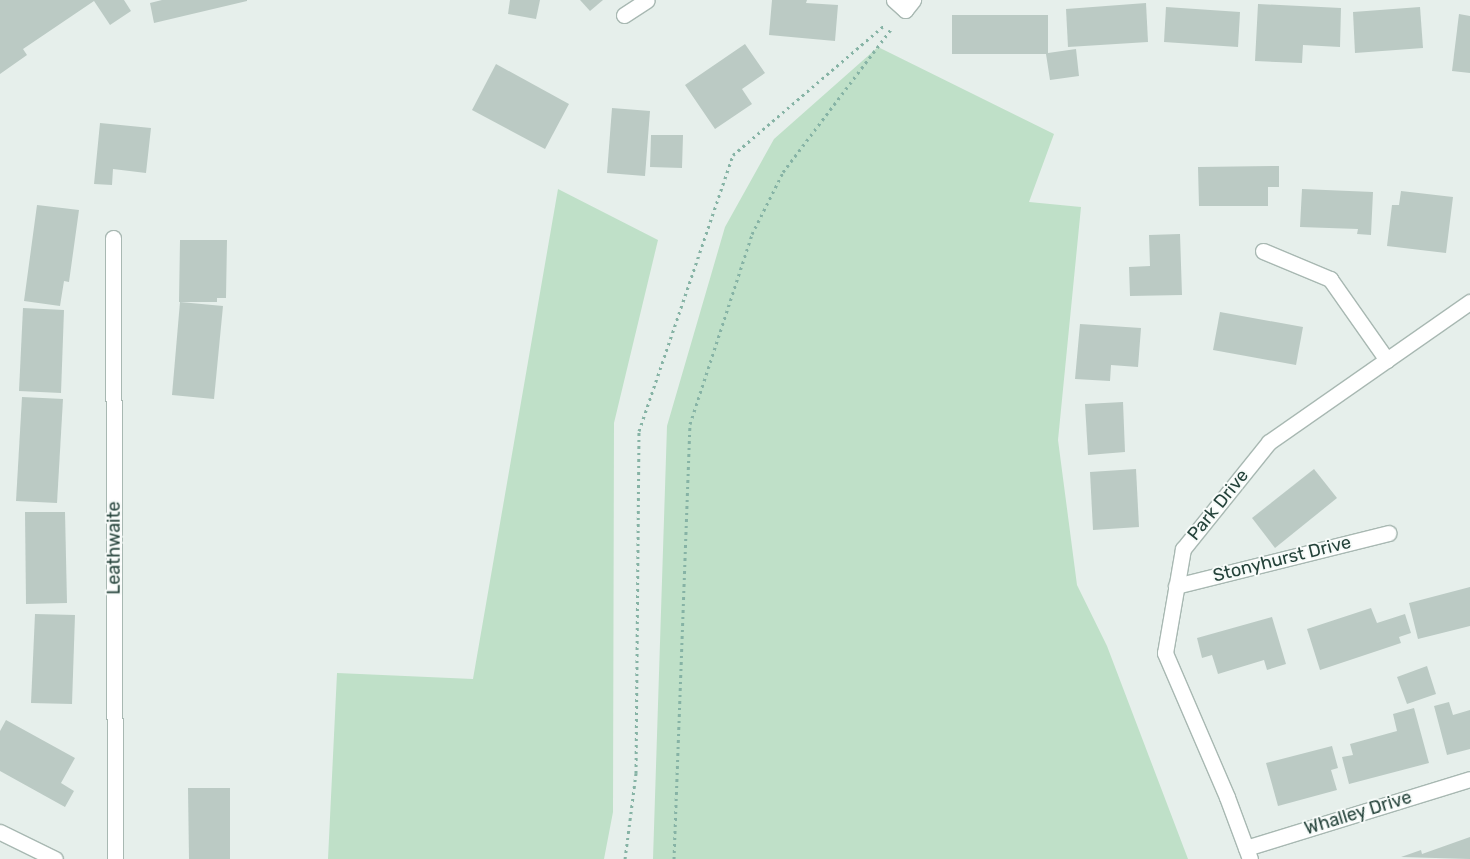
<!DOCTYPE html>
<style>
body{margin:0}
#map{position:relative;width:1470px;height:859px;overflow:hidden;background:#e6efeb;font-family:Rubik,sans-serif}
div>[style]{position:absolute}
.green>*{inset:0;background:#bfe0c8}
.building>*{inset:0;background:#bbcac4}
.path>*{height:3px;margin-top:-1.5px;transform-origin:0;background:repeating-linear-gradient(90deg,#86b3a5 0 2.5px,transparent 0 6.5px)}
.roads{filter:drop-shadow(1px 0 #a8b8b2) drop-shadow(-1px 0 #a8b8b2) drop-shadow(0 1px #a8b8b2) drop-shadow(0 -1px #a8b8b2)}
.street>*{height:15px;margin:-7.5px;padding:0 7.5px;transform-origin:7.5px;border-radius:7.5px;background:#fff}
span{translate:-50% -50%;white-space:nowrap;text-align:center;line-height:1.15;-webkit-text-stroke:4px #f7fbf9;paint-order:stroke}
.street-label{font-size:18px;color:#24423a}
</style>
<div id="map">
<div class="green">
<i style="clip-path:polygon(878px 47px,1054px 134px,1029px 202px,1081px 207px,1058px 440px,1077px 585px,1107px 646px,1188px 859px,653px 859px,667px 426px,725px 227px,774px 139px)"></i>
<i style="clip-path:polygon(558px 189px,658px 240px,614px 423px,613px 812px,604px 859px,328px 859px,337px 673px,473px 679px)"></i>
</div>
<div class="building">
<i style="clip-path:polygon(0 0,124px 0,131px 11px,110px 25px,94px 1px,23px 49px,27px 55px,0 74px)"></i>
<i style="clip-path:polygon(162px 0,247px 0,247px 1px,154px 23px,150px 3px)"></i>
<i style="clip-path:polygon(510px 0,540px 0,536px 19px,508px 14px)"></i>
<i style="clip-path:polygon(580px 0,603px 0,590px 11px)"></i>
<i style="clip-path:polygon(772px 0,807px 0,806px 3px,838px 5px,835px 41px,769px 35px)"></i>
<i style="clip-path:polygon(1146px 3px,1148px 42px,1068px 47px,1066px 9px)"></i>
<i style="clip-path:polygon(1258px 4px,1341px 8px,1340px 47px,1303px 45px,1302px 63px,1255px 61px)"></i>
<i style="clip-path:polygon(1166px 7px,1240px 12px,1238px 47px,1164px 42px)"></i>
<i style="clip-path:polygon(1420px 7px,1423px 48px,1355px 53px,1353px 12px)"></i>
<i style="clip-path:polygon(1459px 14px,1470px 16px,1470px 73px,1452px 71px)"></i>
<i style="clip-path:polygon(952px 15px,1048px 15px,1048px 53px,1076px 49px,1079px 76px,1050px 80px,1046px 54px,952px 54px)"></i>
<i style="clip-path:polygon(745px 44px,765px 73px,742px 89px,752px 104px,715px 129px,685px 85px)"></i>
<i style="clip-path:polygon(496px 64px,569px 104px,545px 149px,472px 110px)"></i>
<i style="clip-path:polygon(612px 108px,650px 111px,645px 176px,607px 173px)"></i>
<i style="clip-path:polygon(100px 123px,151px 128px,146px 173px,113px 169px,112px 185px,94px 184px)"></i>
<i style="clip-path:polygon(651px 135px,683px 135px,682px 168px,650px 167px)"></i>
<i style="clip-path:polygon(1279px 166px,1279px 187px,1268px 187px,1268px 206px,1199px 206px,1198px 167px)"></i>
<i style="clip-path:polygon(1302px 189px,1373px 192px,1371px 235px,1357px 234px,1358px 229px,1300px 227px)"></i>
<i style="clip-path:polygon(1401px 191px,1453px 197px,1446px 253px,1387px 246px,1392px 205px,1399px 205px)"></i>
<i style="clip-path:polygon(37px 205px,79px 210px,69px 282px,64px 281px,60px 306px,24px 301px)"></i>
<i style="clip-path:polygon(1180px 234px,1182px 295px,1130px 296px,1129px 267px,1150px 266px,1149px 235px)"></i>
<i style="clip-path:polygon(180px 240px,227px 240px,226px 298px,217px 298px,217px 302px,179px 302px)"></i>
<i style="clip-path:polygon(180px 302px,223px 306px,214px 399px,172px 395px)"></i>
<i style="clip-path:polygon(23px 308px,64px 310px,61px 393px,19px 391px)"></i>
<i style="clip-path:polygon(1220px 312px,1303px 327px,1296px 365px,1213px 350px)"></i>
<i style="clip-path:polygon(1080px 324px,1141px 328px,1138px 367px,1111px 365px,1110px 381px,1075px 379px)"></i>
<i style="clip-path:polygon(22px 397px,63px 399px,57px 503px,16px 501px)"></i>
<i style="clip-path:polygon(1123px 402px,1125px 452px,1088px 455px,1085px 404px)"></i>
<i style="clip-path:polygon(1136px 469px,1139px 527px,1093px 530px,1090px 472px)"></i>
<i style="clip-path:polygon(1314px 469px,1337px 498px,1275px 548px,1252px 518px)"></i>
<i style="clip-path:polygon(25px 512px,65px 512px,67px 603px,26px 604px)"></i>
<i style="clip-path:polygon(1470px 587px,1470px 626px,1418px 639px,1409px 603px)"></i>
<i style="clip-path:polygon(1371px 608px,1377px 623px,1405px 614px,1411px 633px,1399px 637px,1401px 643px,1320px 670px,1307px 629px)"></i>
<i style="clip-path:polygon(35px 614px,75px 615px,72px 704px,31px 703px)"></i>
<i style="clip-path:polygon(1272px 617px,1286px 664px,1267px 670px,1264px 660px,1218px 674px,1212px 655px,1202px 658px,1197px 638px)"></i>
<i style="clip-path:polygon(1427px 666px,1436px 694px,1407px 704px,1397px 677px)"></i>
<i style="clip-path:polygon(1449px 702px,1453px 715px,1470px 710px,1470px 749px,1447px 755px,1434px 706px)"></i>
<i style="clip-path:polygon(1414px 708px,1429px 763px,1349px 784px,1342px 757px,1353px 755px,1350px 744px,1397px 731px,1393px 714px)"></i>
<i style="clip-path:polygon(6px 720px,75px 758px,61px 783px,74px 791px,65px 807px,0 771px,0 731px)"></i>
<i style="clip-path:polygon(1332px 746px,1338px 768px,1331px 770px,1337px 790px,1278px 806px,1266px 763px)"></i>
<i style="clip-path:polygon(188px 788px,230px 788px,230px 859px,189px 859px)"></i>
<i style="clip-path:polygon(1470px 837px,1470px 859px,1401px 857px,1421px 850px,1422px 854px)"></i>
</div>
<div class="path">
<i style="left:625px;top:859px;width:87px;rotate:-82.7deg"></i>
<i style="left:636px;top:773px;width:342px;rotate:-89.5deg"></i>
<i style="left:639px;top:431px;width:292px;rotate:-71.2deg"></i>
<i style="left:733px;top:155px;width:201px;rotate:-40.6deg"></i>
<i style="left:674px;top:859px;width:435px;rotate:-87.9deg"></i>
<i style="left:690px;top:424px;width:200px;rotate:-71.9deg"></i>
<i style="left:752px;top:234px;width:69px;rotate:-63.4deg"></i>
<i style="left:783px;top:172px;width:179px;rotate:-52.9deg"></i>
</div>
<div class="roads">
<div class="street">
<i style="left:894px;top:0;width:15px;rotate:42deg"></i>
<i style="left:905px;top:10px;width:13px;rotate:-51deg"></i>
<i style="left:624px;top:15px;width:27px;rotate:-33deg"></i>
<i style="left:113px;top:238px;width:621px;rotate:89.82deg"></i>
<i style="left:1263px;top:251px;width:73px;rotate:22.7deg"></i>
<i style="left:1330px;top:279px;width:99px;rotate:54.9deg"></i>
<i style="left:1176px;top:586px;width:219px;rotate:-14deg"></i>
<i style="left:0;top:832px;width:61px;rotate:26.1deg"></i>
<i style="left:1246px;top:848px;width:234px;rotate:-17.1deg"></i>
<i style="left:1250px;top:859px;width:66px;rotate:-110.4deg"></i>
<i style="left:1227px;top:797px;width:157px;rotate:-113.3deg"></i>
<i style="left:1165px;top:653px;width:106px;rotate:-80.2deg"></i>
<i style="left:1183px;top:549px;width:137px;rotate:-51.2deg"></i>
<i style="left:1269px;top:442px;width:245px;rotate:-34.9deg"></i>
</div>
</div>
<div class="street-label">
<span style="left:1218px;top:505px;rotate:-51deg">Park Drive</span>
<span style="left:114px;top:548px;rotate:-90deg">Leathwaite</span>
<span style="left:1282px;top:559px;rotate:-14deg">Stonyhurst Drive</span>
<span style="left:1358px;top:813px;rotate:-17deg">Whalley Drive</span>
</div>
</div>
